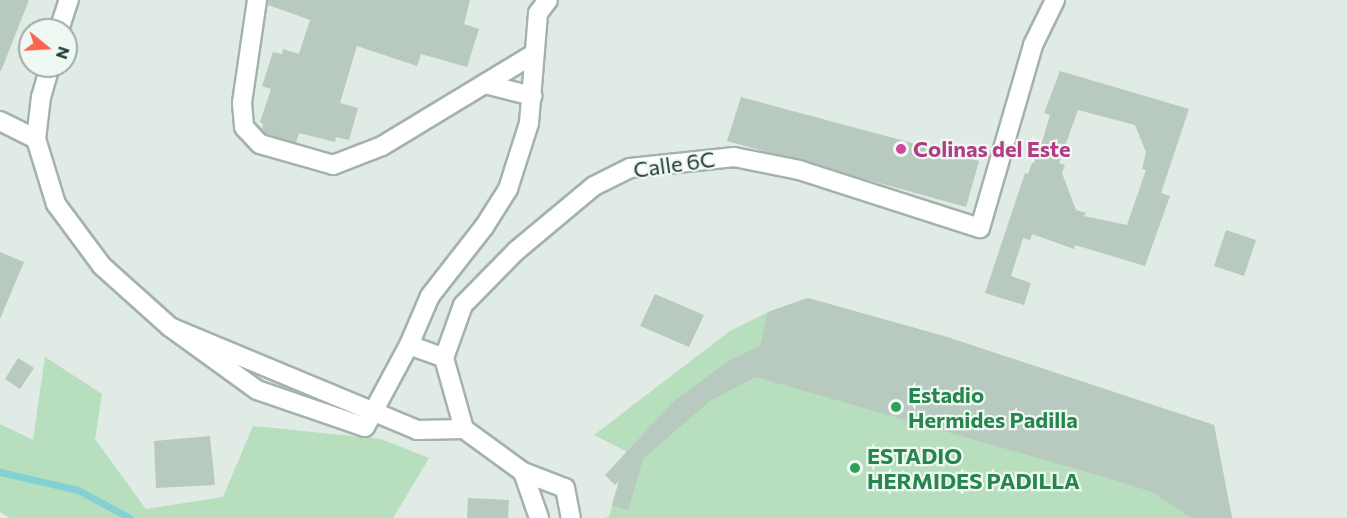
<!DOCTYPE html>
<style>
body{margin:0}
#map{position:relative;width:1347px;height:518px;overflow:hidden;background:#e0ebe5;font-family:Commissioner,sans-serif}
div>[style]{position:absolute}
.green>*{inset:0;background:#b7debd}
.stream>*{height:7px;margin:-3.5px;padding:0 3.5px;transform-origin:3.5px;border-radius:3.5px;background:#84d1d4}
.building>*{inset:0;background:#b8c9c0}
.roads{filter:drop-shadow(2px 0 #a3b3ab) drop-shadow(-2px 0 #a3b3ab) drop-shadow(0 2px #a3b3ab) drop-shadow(0 -2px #a3b3ab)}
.minor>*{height:18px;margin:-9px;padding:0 9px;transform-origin:9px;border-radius:9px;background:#fff}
.dots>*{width:16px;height:16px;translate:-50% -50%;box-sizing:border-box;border:3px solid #f0f8f3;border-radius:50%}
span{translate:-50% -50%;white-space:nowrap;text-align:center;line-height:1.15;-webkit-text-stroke:4.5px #f0f8f3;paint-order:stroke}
.hotel-label{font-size:22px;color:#b23c85;font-weight:700}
.left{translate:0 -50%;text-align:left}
.street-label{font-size:22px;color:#203c31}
.leisure-label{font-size:22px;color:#27864d;font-weight:700}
.north{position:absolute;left:18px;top:18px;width:60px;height:60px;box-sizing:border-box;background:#f0f8f3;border:2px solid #9dada5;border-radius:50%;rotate:108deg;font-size:16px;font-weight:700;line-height:24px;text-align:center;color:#203c31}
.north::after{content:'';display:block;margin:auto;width:21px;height:27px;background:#f86651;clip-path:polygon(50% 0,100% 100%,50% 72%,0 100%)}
</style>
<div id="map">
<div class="green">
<i style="clip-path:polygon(808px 298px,947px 337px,1214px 425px,1232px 518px,603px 518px,609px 517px,627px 452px,594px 435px,730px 331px,768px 312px)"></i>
<i style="clip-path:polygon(45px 357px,102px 394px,95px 439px,146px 509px,223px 497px,253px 426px,381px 439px,429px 458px,393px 518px,10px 518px,0 512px,0 424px,33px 440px)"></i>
</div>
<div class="stream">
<i style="left:0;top:472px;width:80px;rotate:13deg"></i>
<i style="left:78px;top:490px;width:59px;rotate:28.3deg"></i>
</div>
<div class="building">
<i style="clip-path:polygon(0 0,29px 0,1px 71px,0 71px)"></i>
<i style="clip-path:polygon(268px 0,470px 0,464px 24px,479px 29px,467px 67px,421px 54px,417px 66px,357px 46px,340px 103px,358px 108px,349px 140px,336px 137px,335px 142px,299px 133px,296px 143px,266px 134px,262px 129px,263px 124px,260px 122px,271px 89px,262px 86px,273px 52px,282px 54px,283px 49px,299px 54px,310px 20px,268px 5px)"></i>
<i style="clip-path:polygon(evenodd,1060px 71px,1189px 109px,1161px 193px,1170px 196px,1145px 266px,1075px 245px,1074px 249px,1032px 234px,1030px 240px,1023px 238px,1011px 276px,1031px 283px,1024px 305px,985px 293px,1025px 173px,1028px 174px,1035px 155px,1038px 156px,1050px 115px,1044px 113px,1060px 71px,1078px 110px,1135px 125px,1146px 152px,1142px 169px,1146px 170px,1127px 225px,1084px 216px,1086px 213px,1076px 210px,1062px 173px,1065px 165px,1059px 163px,1078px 110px)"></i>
<i style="clip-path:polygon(741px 97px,979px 161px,966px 207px,727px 141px)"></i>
<i style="clip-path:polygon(1226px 230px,1256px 240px,1244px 276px,1214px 266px)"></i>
<i style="clip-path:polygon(0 252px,24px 262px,0 319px)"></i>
<i style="clip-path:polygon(655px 294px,704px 315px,689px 347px,640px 326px)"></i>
<i style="clip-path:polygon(808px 298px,947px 337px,1214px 425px,1232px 518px,1192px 518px,1152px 492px,1108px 478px,756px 377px,711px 400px,643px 459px,628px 510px,612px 505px,619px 481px,615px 485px,605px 475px,674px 401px,730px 360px,760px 346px,768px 312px)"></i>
<i style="clip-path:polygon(18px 358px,34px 368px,20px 389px,5px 379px)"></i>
<i style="clip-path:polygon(210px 436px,215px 485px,156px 488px,154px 441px)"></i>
<i style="clip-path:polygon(468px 498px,509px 500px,508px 518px,467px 518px)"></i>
</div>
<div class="roads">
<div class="minor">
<i style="left:257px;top:0;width:104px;rotate:98.3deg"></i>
<i style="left:242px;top:103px;width:24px;rotate:85deg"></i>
<i style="left:244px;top:127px;width:23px;rotate:47deg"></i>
<i style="left:260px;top:144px;width:76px;rotate:16deg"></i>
<i style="left:333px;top:165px;width:53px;rotate:-21.2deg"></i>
<i style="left:382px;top:146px;width:178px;rotate:-31.2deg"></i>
<i style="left:59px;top:30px;width:32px;rotate:-72deg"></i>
<i style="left:50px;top:66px;width:32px;rotate:106deg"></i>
<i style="left:41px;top:97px;width:42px;rotate:96.8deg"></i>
<i style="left:36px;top:139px;width:68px;rotate:72.9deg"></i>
<i style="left:56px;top:204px;width:77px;rotate:53.4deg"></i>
<i style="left:102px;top:266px;width:91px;rotate:41.9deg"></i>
<i style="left:170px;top:327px;width:268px;rotate:22.6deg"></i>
<i style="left:417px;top:430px;width:47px;rotate:-1.2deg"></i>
<i style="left:485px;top:84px;width:49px;rotate:14.3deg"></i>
<i style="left:0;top:121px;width:40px;rotate:26.6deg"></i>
<i style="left:170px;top:327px;width:107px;rotate:35.9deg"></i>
<i style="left:257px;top:390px;width:114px;rotate:18.9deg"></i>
<i style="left:365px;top:427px;width:93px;rotate:-61.8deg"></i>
<i style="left:409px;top:345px;width:53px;rotate:-66.8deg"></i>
<i style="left:430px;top:296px;width:88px;rotate:-52deg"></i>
<i style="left:484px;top:227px;width:45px;rotate:-57.7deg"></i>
<i style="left:508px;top:189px;width:69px;rotate:-72.3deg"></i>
<i style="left:529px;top:123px;width:110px;rotate:-85.3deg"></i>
<i style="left:538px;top:13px;width:16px;rotate:-52deg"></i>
<i style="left:409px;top:345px;width:37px;rotate:20deg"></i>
<i style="left:444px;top:358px;width:56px;rotate:-70.3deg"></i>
<i style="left:463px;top:305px;width:76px;rotate:-45.5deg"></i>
<i style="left:516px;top:251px;width:102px;rotate:-39.8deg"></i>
<i style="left:594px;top:186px;width:40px;rotate:-26.6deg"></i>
<i style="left:630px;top:168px;width:105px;rotate:-6deg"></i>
<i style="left:734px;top:157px;width:66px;rotate:11.3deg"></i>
<i style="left:799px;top:170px;width:190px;rotate:17.8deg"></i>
<i style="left:980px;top:228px;width:191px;rotate:-73.8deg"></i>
<i style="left:1033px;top:45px;width:50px;rotate:-63.9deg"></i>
<i style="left:444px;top:358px;width:74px;rotate:74.3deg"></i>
<i style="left:464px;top:429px;width:73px;rotate:36.1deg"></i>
<i style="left:523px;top:472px;width:49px;rotate:70.8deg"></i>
<i style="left:523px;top:472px;width:45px;rotate:20.9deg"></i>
<i style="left:565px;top:488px;width:31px;rotate:79deg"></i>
</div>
</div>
<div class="dots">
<i style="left:901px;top:149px;background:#d1479c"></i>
<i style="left:896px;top:407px;background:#2e9e5b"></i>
<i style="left:855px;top:468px;background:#2e9e5b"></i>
</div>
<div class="hotel-label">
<span class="left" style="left:913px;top:149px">Colinas del Este</span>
</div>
<div class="street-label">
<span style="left:674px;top:164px;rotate:-8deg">Calle 6C</span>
</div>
<div class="leisure-label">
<span class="left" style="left:908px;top:407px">Estadio<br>Hermides Padilla</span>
<span class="left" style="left:867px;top:468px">ESTADIO<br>HERMIDES PADILLA</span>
</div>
<div class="north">N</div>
</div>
